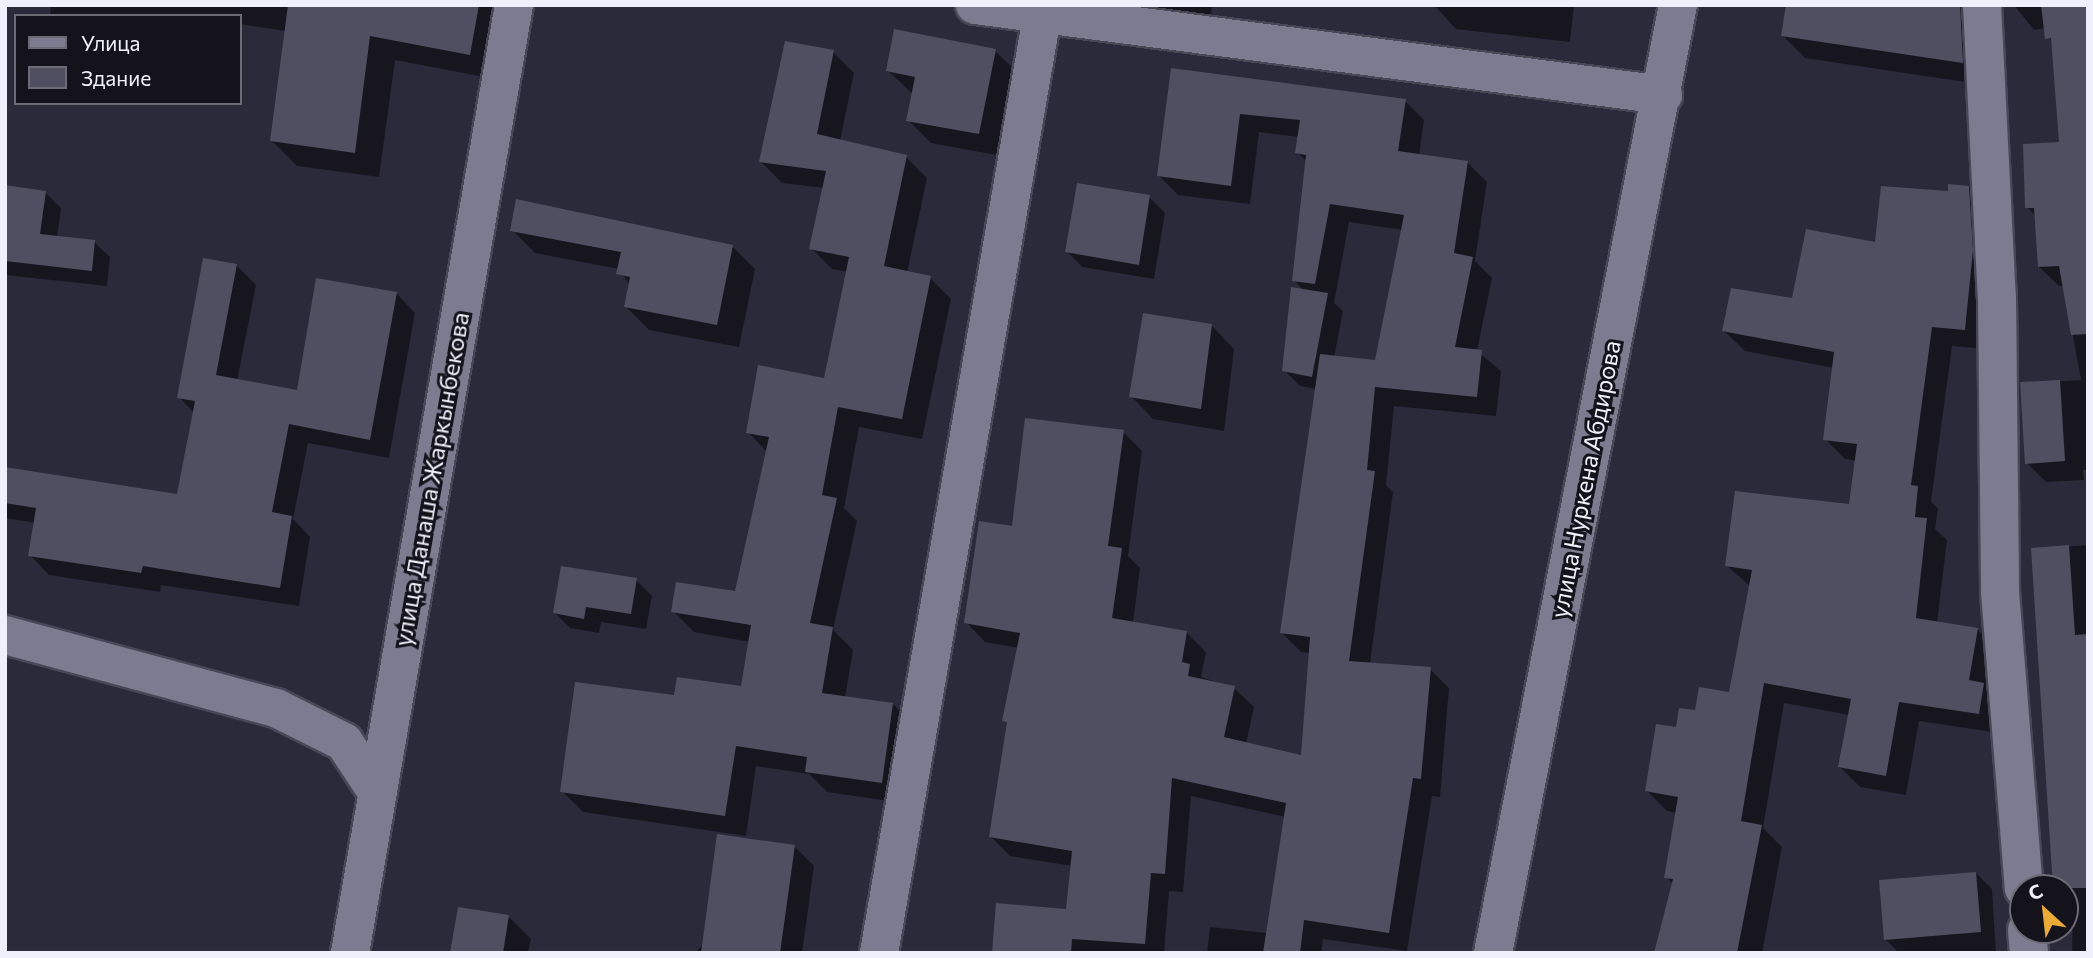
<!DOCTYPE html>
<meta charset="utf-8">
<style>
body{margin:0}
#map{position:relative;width:2093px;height:958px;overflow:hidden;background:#2b2a3b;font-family:Commissioner,sans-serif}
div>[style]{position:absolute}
.shadow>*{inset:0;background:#0007}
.building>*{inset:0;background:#504f62}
.roads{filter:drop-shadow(2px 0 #494756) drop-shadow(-2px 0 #494756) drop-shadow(0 2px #494756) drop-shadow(0 -2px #494756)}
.minor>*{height:38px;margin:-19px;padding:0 19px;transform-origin:19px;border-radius:19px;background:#7c7b90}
span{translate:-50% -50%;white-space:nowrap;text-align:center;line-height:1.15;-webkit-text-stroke:6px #14131b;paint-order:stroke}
.street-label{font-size:24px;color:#f0f0fc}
.frame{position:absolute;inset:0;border:7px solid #f0f0fc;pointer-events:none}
.legend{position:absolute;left:14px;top:14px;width:228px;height:91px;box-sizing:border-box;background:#14131b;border:2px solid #6c6b75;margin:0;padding:9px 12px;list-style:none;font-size:21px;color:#f0f0fc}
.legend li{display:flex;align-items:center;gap:14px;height:35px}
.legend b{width:35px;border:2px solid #6c6b75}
.north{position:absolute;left:2009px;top:874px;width:70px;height:70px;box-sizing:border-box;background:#14131b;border:2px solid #6c6b75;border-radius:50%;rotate:333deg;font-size:19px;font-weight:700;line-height:28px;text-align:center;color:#f0f0fc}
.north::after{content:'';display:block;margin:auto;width:24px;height:32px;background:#eaaa38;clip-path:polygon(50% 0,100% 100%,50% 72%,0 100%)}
</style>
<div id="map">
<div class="shadow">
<i style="clip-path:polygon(51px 5px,509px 5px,495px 79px,395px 60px,379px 177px,297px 166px,272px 141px,286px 31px,240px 24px,240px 16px,50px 16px)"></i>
<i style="clip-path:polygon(1087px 5px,1212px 5px,1209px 32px)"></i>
<i style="clip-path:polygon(1434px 5px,1574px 5px,1570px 42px,1456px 29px)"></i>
<i style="clip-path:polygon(1960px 5px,1983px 28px,1985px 85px,1805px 58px,1783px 36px)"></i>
<i style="clip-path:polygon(2014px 5px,2088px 5px,2088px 470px,2083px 470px,2084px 480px,2046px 482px,2027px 463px,2022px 384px,2081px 380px,2064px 286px,2059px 286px,2039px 267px,2037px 217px,2027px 207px,2061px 144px,2053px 45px,2045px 28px,2034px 30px)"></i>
<i style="clip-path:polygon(995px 51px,1018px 73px,1002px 156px,931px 143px,908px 120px,913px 94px,888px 71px)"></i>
<i style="clip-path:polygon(833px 52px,854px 73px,840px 141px,906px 157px,927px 178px,907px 273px,930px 278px,951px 299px,922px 439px,859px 427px,844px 508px,857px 521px,833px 630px,853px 650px,845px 698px,893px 704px,914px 725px,902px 803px,827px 792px,809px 774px,756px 766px,746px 836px,583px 812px,562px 791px,675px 697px,742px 688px,750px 642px,694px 632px,673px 611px,736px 593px,767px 452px,748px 432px,826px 380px,848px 272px,832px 269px,811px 248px,824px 188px,782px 183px,761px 162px)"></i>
<i style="clip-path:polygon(evenodd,1172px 70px,1405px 101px,1424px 120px,1419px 156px,1468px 163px,1487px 182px,1475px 261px,1492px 278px,1477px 351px,1501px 371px,1496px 416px,1394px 406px,1386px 485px,1393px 492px,1370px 664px,1430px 669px,1449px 688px,1440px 797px,1432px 796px,1407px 951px,1323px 939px,1321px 953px,1207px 953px,1210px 927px,1268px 933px,1286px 817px,1191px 796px,1183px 892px,1169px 891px,1164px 953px,994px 953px,1068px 911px,1072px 866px,1010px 856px,991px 837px,1009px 724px,1004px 720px,1019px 648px,985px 642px,966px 622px,1013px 528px,1123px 432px,1142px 451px,1128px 556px,1140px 568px,1133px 623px,1186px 632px,1206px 652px,1201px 677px,1234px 688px,1254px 707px,1246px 744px,1302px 757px,1311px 653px,1301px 652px,1282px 633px,1317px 389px,1300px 386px,1284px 370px,1304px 291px,1294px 280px,1307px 162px,1297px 152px,1299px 137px,1259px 132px,1250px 204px,1178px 195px,1158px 175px,1172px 70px,1349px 222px,1403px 230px,1377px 361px,1334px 357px,1343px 311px,1334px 303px,1349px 222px)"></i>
<i style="clip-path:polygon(5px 187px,45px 192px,61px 208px,57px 237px,94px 242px,110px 257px,107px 286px,5px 275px)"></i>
<i style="clip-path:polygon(1969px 187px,1989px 208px,1985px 349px,1952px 346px,1931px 502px,1938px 508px,1935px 529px,1947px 540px,1937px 623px,1977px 629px,1997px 650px,1999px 733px,1919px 721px,1906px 795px,1860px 787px,1840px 767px,1850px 715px,1784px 703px,1763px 828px,1782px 847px,1762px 953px,1656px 953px,1674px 885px,1666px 877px,1677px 813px,1667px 811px,1647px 791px,1678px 729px,1696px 712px,1731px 694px,1751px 587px,1727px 566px,1851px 506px,1856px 461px,1845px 459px,1825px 439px,1834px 368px,1745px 351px,1724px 331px,1794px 301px,1950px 193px)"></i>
<i style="clip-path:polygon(1149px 197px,1165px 213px,1154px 279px,1082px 267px,1067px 251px)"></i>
<i style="clip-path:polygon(512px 230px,732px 246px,755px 269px,739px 347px,649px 330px,626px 307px,630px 286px,619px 269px,535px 253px)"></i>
<i style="clip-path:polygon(236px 265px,256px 285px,237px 381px,299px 392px,396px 293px,415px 313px,389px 458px,308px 443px,293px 519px,310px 537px,299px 606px,161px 585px,160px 592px,49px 575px,30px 555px,35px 523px,5px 518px,5px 469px,178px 496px,194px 413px,179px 397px)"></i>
<i style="clip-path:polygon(1212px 326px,1234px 349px,1224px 431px,1153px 419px,1131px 396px)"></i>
<i style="clip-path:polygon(2088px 545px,2088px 953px,2072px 953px,2073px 915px,2065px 907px,2065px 888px,2055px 888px,2033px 549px)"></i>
<i style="clip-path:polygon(636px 580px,652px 596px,646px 629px,601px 622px,599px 633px,570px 628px,555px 613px)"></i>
<i style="clip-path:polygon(794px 846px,814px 866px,802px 953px,695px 953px)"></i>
<i style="clip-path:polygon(1976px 873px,1992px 889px,1996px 953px,1899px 953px,1885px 939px)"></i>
<i style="clip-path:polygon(508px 916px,531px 939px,528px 953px,452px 953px)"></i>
</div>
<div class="building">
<i style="clip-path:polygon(288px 5px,479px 5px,470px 55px,370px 36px,355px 153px,270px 141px)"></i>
<i style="clip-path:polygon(1786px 5px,1960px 5px,1963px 63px,1781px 36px)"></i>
<i style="clip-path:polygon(2041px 5px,2088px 5px,2088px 334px,2071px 335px,2059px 266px,2038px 267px,2034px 208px,2025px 208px,2023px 144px,2059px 142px,2051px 38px,2045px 39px)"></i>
<i style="clip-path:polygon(894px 29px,996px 49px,979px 134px,906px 121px,915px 77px,886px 71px)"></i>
<i style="clip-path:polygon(785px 41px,834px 50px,817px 134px,907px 155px,884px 266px,931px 276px,902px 419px,838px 407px,822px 495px,837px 498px,810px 623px,833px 627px,822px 693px,893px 703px,882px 783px,805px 772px,807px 757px,736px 746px,725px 816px,560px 792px,575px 682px,674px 695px,677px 677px,741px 686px,751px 625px,671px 612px,676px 582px,735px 591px,769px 437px,746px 433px,758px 365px,824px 378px,849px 257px,809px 249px,826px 171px,759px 162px)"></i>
<i style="clip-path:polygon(1171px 68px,1406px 99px,1398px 151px,1468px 161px,1454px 253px,1473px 257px,1455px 347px,1482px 350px,1477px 397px,1375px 387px,1367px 470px,1375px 471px,1349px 661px,1431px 667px,1421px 779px,1413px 778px,1389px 933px,1304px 920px,1300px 953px,1263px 953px,1286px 803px,1172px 778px,1165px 874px,1151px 873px,1145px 944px,1072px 939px,1071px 953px,992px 953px,996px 903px,1066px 909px,1072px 851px,989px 837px,1007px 722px,1002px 721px,1020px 633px,964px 623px,979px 521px,1012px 526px,1025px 418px,1124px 430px,1108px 546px,1122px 548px,1112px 618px,1187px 631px,1182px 662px,1190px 664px,1188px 676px,1235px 686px,1224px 737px,1301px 755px,1310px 637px,1280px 633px,1320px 354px,1375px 360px,1404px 215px,1330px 204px,1315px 284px,1292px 281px,1306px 155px,1295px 153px,1300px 120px,1240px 114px,1231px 186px,1157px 176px)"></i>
<i style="clip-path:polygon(1077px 183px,1150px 195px,1139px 265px,1065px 252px)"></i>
<i style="clip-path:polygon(1948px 184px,1969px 186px,1973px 250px,1965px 330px,1932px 327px,1911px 485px,1918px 486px,1915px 517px,1927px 518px,1916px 618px,1978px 628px,1969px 680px,1984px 683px,1979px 714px,1899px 702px,1886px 776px,1838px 767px,1851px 699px,1764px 683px,1741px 821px,1762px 825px,1737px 953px,1654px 953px,1673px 879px,1664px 878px,1678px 797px,1645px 791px,1656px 724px,1676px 727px,1679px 708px,1695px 710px,1699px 687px,1729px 692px,1752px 570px,1725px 566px,1735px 491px,1849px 504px,1857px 444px,1823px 440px,1834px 352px,1722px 331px,1731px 288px,1792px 298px,1806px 229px,1875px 242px,1881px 186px,1948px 191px)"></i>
<i style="clip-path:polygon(5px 185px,46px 191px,40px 234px,95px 240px,92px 271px,5px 261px)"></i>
<i style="clip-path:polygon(516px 199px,733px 245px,717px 325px,624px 307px,630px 277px,616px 274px,621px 252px,510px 231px)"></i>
<i style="clip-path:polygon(203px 258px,237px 264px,216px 375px,297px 390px,316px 278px,397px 292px,370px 440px,289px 424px,272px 512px,292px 516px,280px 588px,143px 566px,141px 573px,28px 556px,36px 508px,5px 503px,5px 467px,177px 494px,195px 401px,177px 398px)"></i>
<i style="clip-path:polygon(1291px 287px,1328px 293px,1312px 377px,1282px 371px)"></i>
<i style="clip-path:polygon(1143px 313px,1212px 324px,1201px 409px,1129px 397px)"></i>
<i style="clip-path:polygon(2060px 380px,2065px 461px,2025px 464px,2020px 382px)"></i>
<i style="clip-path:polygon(2069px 545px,2075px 635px,2088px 634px,2088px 888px,2053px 888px,2031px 548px)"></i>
<i style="clip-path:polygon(561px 566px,637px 578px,631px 614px,586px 607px,584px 619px,553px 613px)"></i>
<i style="clip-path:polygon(717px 834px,795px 845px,780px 953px,701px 953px)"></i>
<i style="clip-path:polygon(1976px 872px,1981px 932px,1884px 940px,1879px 880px)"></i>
<i style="clip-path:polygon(458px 907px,509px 915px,503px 953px,450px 953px)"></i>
</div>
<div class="roads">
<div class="minor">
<i style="left:975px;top:5px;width:694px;rotate:7.45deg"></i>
<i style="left:1982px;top:5px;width:292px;rotate:87.1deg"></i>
<i style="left:1997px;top:297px;width:295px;rotate:89.4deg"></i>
<i style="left:2000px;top:592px;width:297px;rotate:85.4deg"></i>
<i style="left:5px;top:635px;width:281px;rotate:15.1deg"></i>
<i style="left:276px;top:708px;width:76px;rotate:26.6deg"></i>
<i style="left:344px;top:742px;width:60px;rotate:56.6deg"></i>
<i style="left:2027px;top:930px;width:23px;rotate:85deg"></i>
<i style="left:350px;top:953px;width:962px;rotate:-80.19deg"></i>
<i style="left:879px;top:953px;width:962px;rotate:-80.13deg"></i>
<i style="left:1493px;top:953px;width:966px;rotate:-78.96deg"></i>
</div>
</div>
<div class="street-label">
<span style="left:431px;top:479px;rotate:-80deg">улица Данаша Жаркынбекова</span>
<span style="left:1585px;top:479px;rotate:-79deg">улица Нуркена Абдирова</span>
</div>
<div class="frame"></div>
<ul class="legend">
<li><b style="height:9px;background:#7c7b90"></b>Улица</li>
<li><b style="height:19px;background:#504f62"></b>Здание</li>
</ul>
<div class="north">С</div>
</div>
